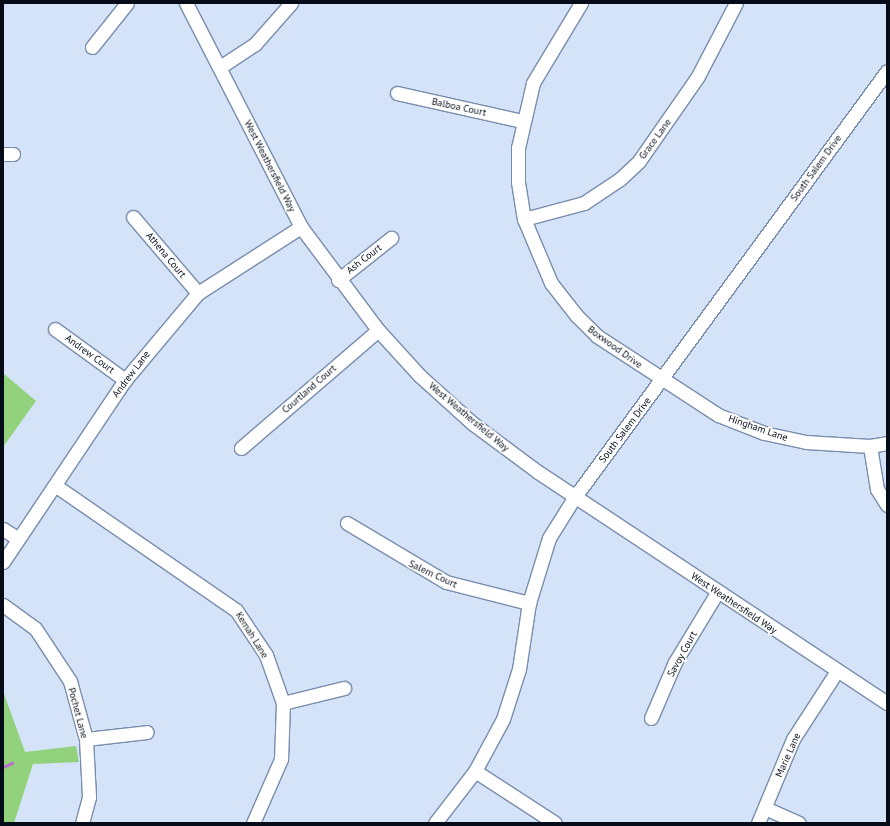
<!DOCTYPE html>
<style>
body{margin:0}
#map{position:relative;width:890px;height:826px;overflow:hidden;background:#d5e3f8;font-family:"PT Sans",sans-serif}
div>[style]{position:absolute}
.green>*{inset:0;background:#92d27c}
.stream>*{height:3px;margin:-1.5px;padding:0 1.5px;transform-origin:1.5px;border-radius:1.5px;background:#b66dcc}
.roads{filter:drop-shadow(1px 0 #788dad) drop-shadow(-1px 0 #788dad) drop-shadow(0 1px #788dad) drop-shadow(0 -1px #788dad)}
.minor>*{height:13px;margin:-6.5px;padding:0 6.5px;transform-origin:6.5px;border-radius:6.5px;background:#fff}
span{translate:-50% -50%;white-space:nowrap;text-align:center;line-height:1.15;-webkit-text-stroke:3.5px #fff;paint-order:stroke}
.street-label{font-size:10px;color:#050c17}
.frame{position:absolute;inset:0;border:4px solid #050c17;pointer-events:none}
</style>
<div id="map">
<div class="green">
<i style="clip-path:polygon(3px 373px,36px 401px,3px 447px)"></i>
<i style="clip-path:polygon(3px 691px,25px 752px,76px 746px,79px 762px,33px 764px,14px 823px,3px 823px)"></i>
</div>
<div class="stream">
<i style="left:3px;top:767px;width:10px;rotate:-24deg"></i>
</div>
<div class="roads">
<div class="minor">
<i style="left:186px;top:3px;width:252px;rotate:62.8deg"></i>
<i style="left:301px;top:227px;width:129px;rotate:53.2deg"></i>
<i style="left:378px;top:330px;width:62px;rotate:47.6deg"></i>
<i style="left:420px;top:376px;width:70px;rotate:42.1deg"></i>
<i style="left:472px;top:423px;width:82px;rotate:36.6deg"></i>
<i style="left:538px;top:472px;width:419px;rotate:33.5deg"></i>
<i style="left:581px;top:3px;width:93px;rotate:121deg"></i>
<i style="left:533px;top:83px;width:67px;rotate:103deg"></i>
<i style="left:518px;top:148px;width:34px;rotate:90deg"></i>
<i style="left:518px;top:182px;width:37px;rotate:81deg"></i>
<i style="left:524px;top:219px;width:69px;rotate:67.1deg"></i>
<i style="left:551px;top:283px;width:41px;rotate:52deg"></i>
<i style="left:576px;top:315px;width:30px;rotate:45deg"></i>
<i style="left:597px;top:336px;width:145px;rotate:33.1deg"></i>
<i style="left:718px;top:415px;width:49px;rotate:21.4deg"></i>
<i style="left:764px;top:433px;width:43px;rotate:12.1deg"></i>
<i style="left:806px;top:442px;width:64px;rotate:3.6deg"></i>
<i style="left:870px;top:446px;width:17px;rotate:-10deg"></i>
<i style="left:92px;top:47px;width:56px;rotate:-51.5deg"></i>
<i style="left:220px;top:67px;width:42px;rotate:-33.3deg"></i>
<i style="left:255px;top:44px;width:55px;rotate:-48.7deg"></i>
<i style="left:397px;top:93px;width:128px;rotate:12.6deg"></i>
<i style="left:3px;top:154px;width:10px"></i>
<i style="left:133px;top:217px;width:100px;rotate:49.5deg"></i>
<i style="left:524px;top:219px;width:62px;rotate:-14.9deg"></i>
<i style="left:584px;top:203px;width:43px;rotate:-33.7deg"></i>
<i style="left:620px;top:179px;width:26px;rotate:-43deg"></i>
<i style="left:639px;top:161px;width:103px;rotate:-55.2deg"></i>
<i style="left:698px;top:76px;width:82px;rotate:-62.5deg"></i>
<i style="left:338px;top:280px;width:68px;rotate:-38.4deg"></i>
<i style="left:55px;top:329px;width:87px;rotate:36.1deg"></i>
<i style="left:870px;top:446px;width:44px;rotate:80.8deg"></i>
<i style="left:877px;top:489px;width:19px;rotate:58deg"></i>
<i style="left:241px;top:448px;width:181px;rotate:-40.7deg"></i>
<i style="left:56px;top:486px;width:219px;rotate:34.6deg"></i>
<i style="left:236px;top:610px;width:54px;rotate:56.3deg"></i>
<i style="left:266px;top:655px;width:51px;rotate:70.5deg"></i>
<i style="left:283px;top:703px;width:56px;rotate:92deg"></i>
<i style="left:281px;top:759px;width:70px;rotate:113.6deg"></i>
<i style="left:347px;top:523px;width:115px;rotate:30.8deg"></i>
<i style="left:446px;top:582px;width:86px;rotate:14.2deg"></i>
<i style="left:3px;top:529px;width:17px;rotate:33deg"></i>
<i style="left:3px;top:562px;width:219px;rotate:-56.2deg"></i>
<i style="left:125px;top:380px;width:114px;rotate:-50deg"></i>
<i style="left:198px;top:293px;width:122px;rotate:-32.7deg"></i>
<i style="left:3px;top:605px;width:39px;rotate:36deg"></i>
<i style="left:35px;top:628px;width:64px;rotate:56.6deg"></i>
<i style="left:70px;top:681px;width:60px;rotate:74.6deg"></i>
<i style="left:86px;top:739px;width:58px;rotate:87deg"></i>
<i style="left:89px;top:797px;width:27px;rotate:105deg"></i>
<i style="left:283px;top:703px;width:63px;rotate:-13.8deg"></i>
<i style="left:651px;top:718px;width:61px;rotate:-66.8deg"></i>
<i style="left:675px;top:662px;width:83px;rotate:-58.8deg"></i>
<i style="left:86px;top:739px;width:61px;rotate:-6.5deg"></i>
<i style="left:475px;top:771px;width:95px;rotate:33deg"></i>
<i style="left:765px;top:808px;width:37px;rotate:24deg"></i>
<i style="left:435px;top:823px;width:66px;rotate:-52.4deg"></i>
<i style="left:475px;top:771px;width:59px;rotate:-61.7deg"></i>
<i style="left:503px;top:719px;width:52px;rotate:-72.3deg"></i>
<i style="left:519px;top:669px;width:67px;rotate:-81.4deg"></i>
<i style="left:529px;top:603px;width:68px;rotate:-72.9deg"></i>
<i style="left:549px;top:538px;width:47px;rotate:-58deg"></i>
<i style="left:574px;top:498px;width:529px;rotate:-53.76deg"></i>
<i style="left:758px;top:823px;width:91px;rotate:-67.4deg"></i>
<i style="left:793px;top:739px;width:81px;rotate:-57.1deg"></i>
</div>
</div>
<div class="street-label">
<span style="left:459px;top:107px;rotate:12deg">Balboa Court</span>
<span style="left:655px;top:139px;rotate:-54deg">Grace Lane</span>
<span style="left:270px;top:166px;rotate:63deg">West Weathersfield Way</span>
<span style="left:816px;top:168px;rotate:-54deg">South Salem Drive</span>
<span style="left:166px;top:255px;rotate:50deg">Athena Court</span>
<span style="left:364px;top:259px;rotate:-38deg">Ash Court</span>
<span style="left:615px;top:347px;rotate:36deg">Boxwood Drive</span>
<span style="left:90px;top:354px;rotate:36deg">Andrew Court</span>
<span style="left:131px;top:374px;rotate:-53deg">Andrew Lane</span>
<span style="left:309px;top:389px;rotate:-41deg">Courtland Court</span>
<span style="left:469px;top:417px;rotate:40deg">West Weathersfield Way</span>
<span style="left:758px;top:428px;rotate:19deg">Hingham Lane</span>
<span style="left:625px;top:430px;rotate:-53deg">South Salem Drive</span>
<span style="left:433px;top:574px;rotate:25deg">Salem Court</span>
<span style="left:734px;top:603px;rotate:34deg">West Weathersfield Way</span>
<span style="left:252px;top:635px;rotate:58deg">Kemah Lane</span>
<span style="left:682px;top:654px;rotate:-61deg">Savoy Court</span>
<span style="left:78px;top:713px;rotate:75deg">Pochet Lane</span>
<span style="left:788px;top:755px;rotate:-66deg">Marie Lane</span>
</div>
<div class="frame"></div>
</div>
